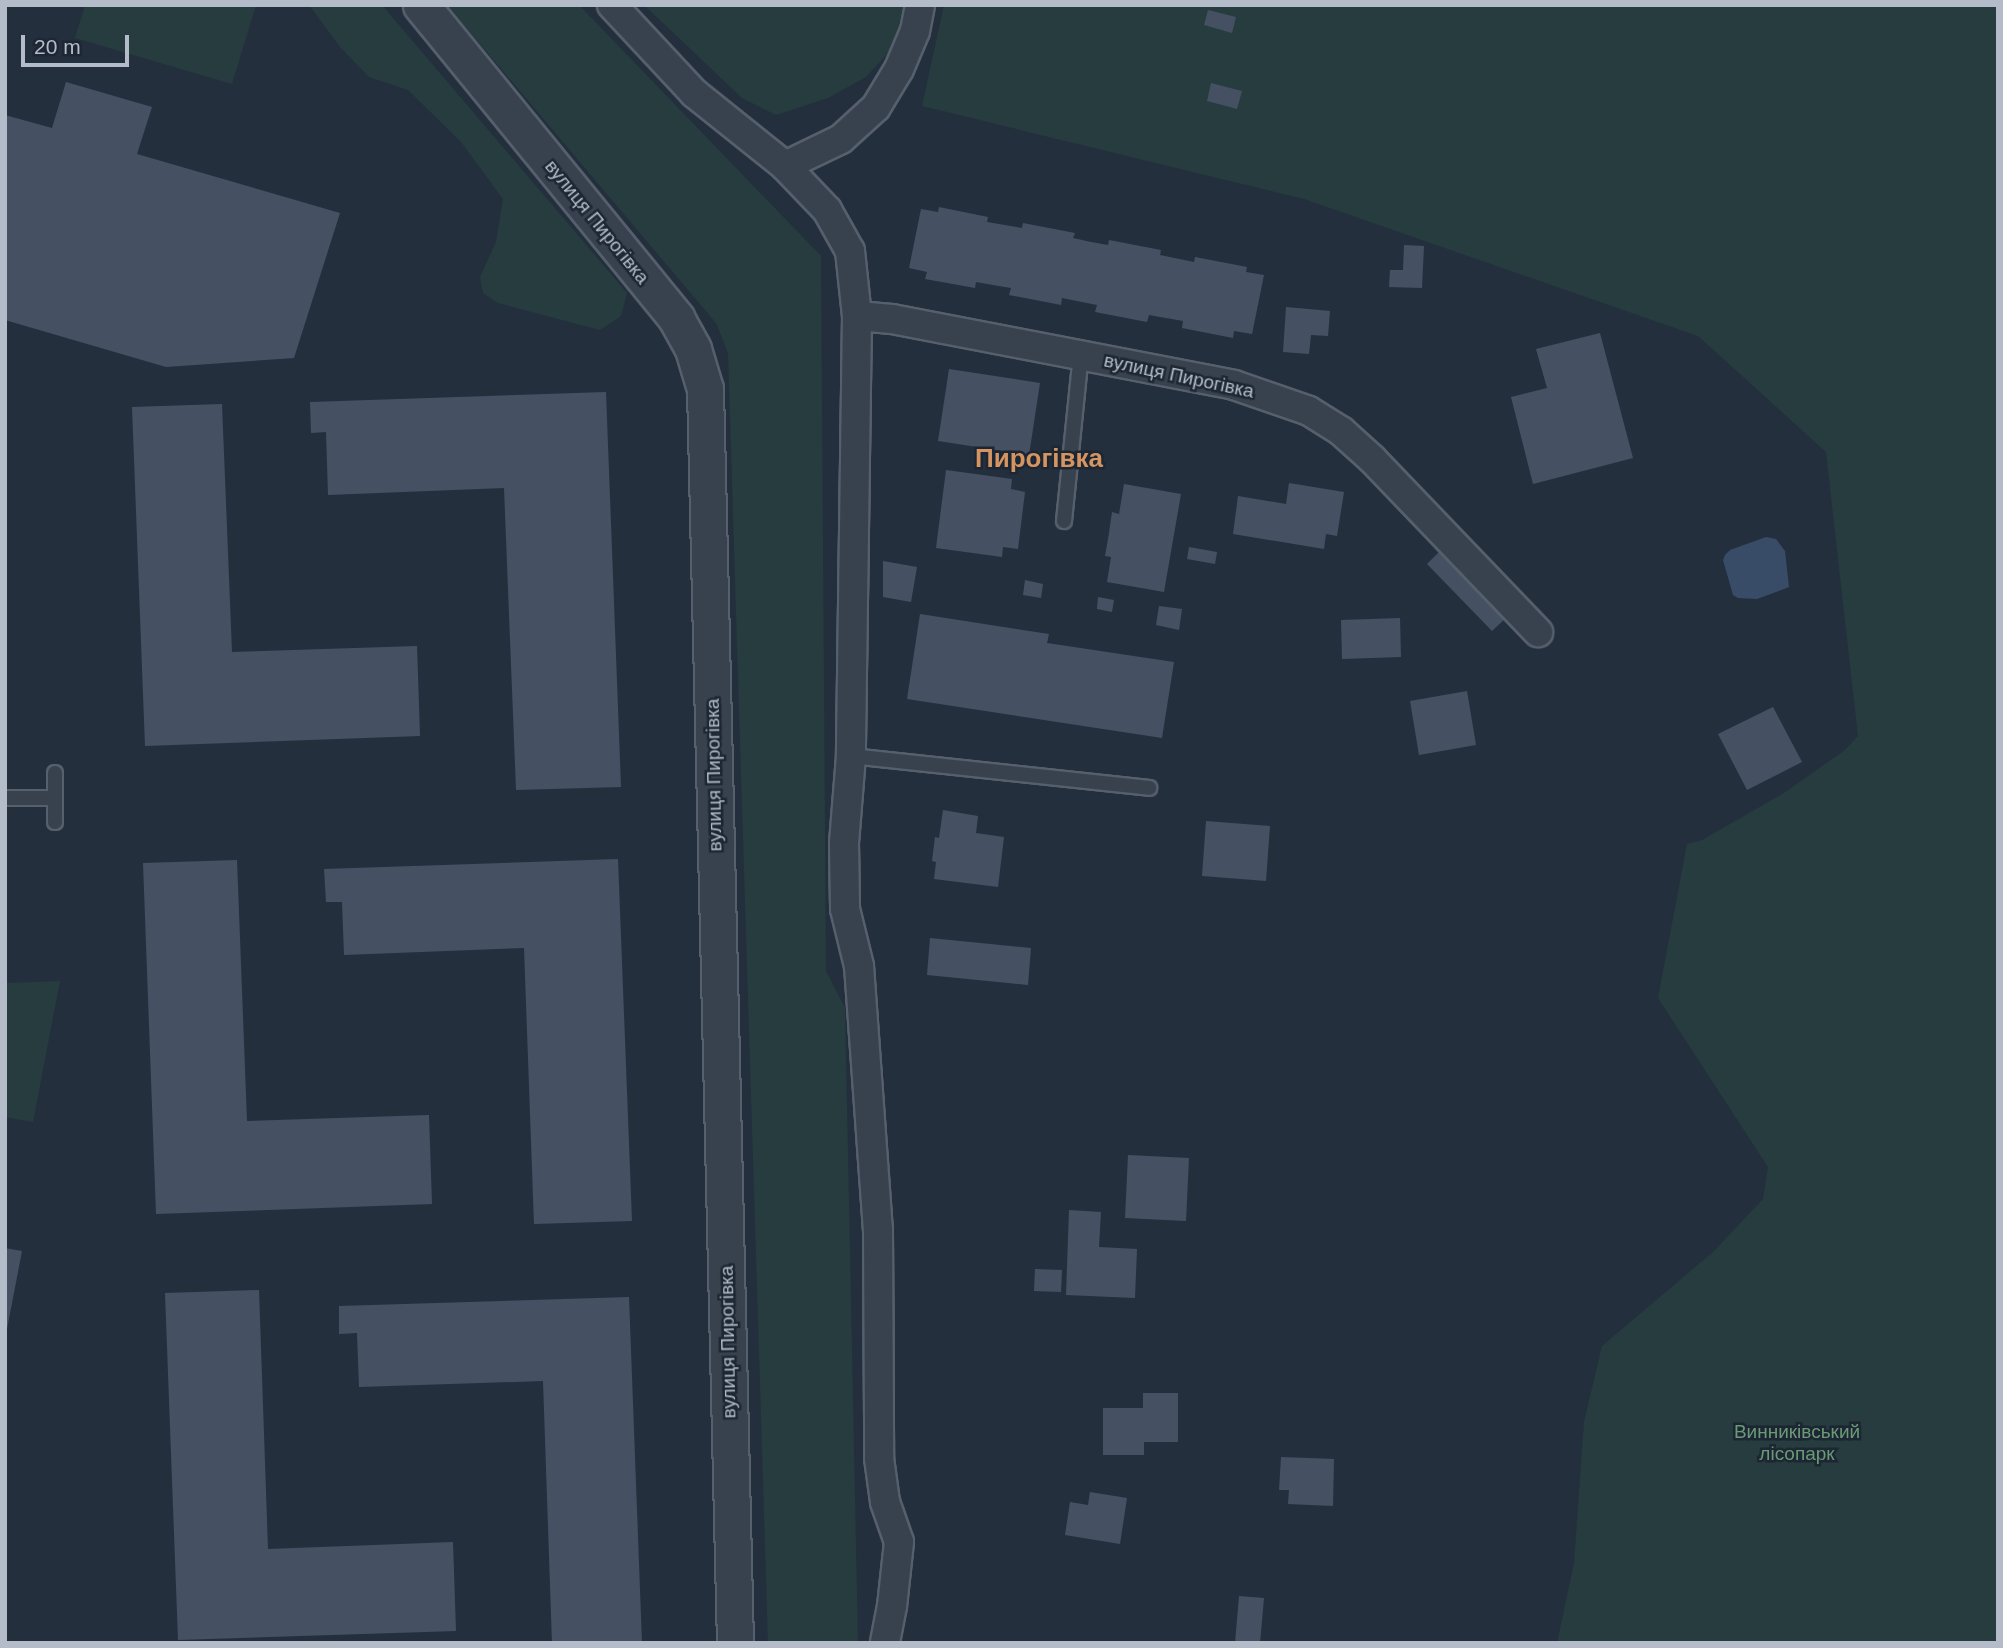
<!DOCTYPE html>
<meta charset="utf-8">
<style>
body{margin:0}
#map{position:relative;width:2003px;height:1648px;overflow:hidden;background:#242f3e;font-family:Helvetica,sans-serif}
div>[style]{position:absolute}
.green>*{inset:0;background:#263c3f}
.water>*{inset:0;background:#394c67}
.building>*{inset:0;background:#455162}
.roads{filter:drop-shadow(2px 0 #565f6c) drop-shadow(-2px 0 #565f6c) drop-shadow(0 2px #565f6c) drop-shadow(0 -2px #565f6c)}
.service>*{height:14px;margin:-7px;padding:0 7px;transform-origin:7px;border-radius:7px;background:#38414e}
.minor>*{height:28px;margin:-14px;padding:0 14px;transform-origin:14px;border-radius:14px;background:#38414e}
.tertiary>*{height:35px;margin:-17.5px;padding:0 17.5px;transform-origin:17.5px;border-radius:17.5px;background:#38414e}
span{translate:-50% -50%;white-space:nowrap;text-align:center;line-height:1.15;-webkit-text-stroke:5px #1d2633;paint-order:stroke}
.street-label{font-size:19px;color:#b4bcc9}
.park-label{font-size:19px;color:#6b9a76}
.district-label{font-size:26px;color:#d59563;font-weight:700}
.frame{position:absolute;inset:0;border:7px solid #b4bcc9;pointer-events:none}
.scale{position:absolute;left:21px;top:35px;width:108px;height:32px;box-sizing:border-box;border:4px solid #b4bcc9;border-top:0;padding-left:9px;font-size:21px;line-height:24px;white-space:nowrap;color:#b4bcc9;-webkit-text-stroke:5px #1d2633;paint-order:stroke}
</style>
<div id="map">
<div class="green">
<i style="clip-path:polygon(85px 5px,256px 5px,232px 84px,75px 38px)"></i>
<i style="clip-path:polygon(309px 5px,382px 5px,627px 293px,621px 316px,600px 330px,498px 303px,483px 293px,480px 277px,496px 242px,503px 199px,461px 142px,408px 90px,369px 77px,340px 47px)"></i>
<i style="clip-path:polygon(447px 5px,579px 5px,821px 256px,826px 971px,845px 1008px,858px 1643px,768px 1643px,728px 353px,716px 323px)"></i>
<i style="clip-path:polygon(644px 5px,907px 5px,893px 48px,866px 77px,828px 98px,776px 115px,742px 98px)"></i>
<i style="clip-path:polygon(944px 5px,1998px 5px,1998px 1643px,1557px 1643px,1574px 1563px,1584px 1422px,1602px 1346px,1713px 1252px,1763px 1199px,1768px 1167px,1658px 998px,1687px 844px,1702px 840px,1784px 793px,1845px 750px,1858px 736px,1826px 452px,1698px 336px,1304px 199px,922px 106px)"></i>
<i style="clip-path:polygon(60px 981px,33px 1122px,5px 1117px,5px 983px)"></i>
</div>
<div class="water">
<i style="clip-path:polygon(1766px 537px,1776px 539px,1785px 551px,1789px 587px,1757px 599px,1738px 598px,1733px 595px,1723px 560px,1725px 555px,1730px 550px)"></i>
</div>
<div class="building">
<i style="clip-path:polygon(1208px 10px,1236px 17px,1232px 33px,1204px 25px)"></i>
<i style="clip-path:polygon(66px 82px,152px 107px,137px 154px,340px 213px,294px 358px,166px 367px,5px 320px,5px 115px,52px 128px)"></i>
<i style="clip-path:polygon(1211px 83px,1242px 91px,1237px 109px,1207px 101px)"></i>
<i style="clip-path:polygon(939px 207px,988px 217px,987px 222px,1022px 228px,1023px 223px,1075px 233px,1073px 238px,1091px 242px,1108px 245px,1109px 240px,1161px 250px,1160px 255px,1194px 262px,1195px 257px,1247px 267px,1246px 272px,1264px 275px,1252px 334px,1234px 331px,1233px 338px,1182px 328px,1183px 321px,1149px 315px,1147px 322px,1095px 312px,1097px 305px,1062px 298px,1061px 305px,1009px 295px,1011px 288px,993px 285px,976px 282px,975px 288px,925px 279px,927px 272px,909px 268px,921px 209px,938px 212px)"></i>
<i style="clip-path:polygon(1404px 245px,1424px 246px,1422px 288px,1389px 287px,1390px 270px,1403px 270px)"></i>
<i style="clip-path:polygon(1286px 307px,1330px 311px,1328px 336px,1311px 335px,1309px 354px,1283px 352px)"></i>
<i style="clip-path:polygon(1600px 333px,1633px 458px,1533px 484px,1511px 397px,1547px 388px,1536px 349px)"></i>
<i style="clip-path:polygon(949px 369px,1040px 383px,1029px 455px,938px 441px)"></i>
<i style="clip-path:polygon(606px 392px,621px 787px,516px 790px,504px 488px,328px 495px,326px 432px,311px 433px,310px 402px)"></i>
<i style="clip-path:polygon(222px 404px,232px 652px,417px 646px,420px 736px,145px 746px,132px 407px)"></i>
<i style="clip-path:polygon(946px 470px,1012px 479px,1011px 489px,1025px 492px,1018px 549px,1003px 547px,1002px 557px,936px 548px)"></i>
<i style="clip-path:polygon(1289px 483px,1344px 492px,1337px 536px,1326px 534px,1324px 549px,1233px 534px,1238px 496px,1286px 504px)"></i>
<i style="clip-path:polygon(1124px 484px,1181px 494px,1164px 592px,1107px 582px,1111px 557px,1105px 556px,1109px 533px,1112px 512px,1119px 514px)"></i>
<i style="clip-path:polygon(1189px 547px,1217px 552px,1215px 564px,1187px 559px)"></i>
<i style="clip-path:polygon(1442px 549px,1508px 616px,1492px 631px,1427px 564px)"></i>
<i style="clip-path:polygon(883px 561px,917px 567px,911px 602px,883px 597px)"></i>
<i style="clip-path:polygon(1025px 580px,1043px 584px,1041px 598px,1023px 595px)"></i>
<i style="clip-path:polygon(1098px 597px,1114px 600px,1112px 612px,1097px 609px)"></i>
<i style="clip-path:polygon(1159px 606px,1182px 609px,1179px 630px,1156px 625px)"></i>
<i style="clip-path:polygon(920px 614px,1049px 634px,1047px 643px,1174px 662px,1162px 738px,907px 699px)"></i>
<i style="clip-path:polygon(1400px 618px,1401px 657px,1342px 659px,1341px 620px)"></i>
<i style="clip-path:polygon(1467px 691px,1476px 745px,1419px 755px,1410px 701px)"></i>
<i style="clip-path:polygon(1773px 707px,1802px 762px,1747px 790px,1718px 734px)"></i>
<i style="clip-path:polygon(943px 810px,978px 816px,976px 833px,1004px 837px,998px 887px,934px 879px,936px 862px,932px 861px,935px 837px,939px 838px)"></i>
<i style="clip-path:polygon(1206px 821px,1270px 826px,1266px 881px,1202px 876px)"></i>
<i style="clip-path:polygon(618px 859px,632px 1221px,534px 1224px,524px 948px,344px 955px,342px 902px,326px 902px,324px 869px)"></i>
<i style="clip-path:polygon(237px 860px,247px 1121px,429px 1115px,432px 1204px,156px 1214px,143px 863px)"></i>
<i style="clip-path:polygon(930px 938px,1031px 948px,1028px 985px,927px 975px)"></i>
<i style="clip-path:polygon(1128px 1155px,1189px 1158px,1186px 1221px,1125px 1218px)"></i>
<i style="clip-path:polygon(1069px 1210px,1101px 1212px,1099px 1247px,1137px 1249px,1135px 1298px,1066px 1295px)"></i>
<i style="clip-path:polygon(5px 1248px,22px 1251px,7px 1329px,5px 1329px)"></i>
<i style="clip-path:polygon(1035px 1269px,1062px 1270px,1061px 1292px,1034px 1291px)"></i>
<i style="clip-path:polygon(259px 1290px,268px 1549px,453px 1542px,456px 1631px,178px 1640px,165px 1293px)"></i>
<i style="clip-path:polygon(629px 1297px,642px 1643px,552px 1643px,543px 1381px,359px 1387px,357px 1333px,339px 1334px,339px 1306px)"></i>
<i style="clip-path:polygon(1143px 1393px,1178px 1393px,1178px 1442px,1144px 1442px,1144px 1455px,1103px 1455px,1103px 1408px,1143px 1408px)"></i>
<i style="clip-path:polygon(1281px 1457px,1334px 1459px,1333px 1506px,1288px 1504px,1289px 1490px,1279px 1490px)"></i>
<i style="clip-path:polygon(1090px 1492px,1127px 1498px,1120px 1544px,1065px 1535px,1070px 1502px,1088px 1505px)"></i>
<i style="clip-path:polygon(1239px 1596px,1264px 1598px,1260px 1643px,1235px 1643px)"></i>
</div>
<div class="roads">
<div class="service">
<i style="left:1064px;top:521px;width:167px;rotate:-84.2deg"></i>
<i style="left:851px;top:756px;width:300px;rotate:6.1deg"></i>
<i style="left:5px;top:798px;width:50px"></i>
<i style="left:55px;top:822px;width:49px;rotate:-90deg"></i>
</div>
<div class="minor">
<i style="left:612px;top:5px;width:120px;rotate:47deg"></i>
<i style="left:694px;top:93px;width:117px;rotate:38.7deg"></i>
<i style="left:785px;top:166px;width:61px;rotate:46.3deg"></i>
<i style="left:827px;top:210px;width:47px;rotate:60.7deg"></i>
<i style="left:850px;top:251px;width:65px;rotate:83.9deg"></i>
<i style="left:857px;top:316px;width:440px;rotate:90.8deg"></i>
<i style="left:851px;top:756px;width:87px;rotate:94.6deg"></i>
<i style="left:844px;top:843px;width:66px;rotate:89.1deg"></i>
<i style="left:845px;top:909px;width:59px;rotate:76.2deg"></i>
<i style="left:859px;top:966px;width:265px;rotate:85.9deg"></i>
<i style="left:878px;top:1230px;width:228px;rotate:89.7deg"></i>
<i style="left:879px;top:1458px;width:44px;rotate:82.2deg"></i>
<i style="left:885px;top:1502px;width:42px;rotate:70.7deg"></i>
<i style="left:899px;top:1542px;width:64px;rotate:96.2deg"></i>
<i style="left:892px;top:1606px;width:38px;rotate:101deg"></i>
<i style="left:785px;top:166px;width:62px;rotate:-25.7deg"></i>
<i style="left:841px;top:139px;width:47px;rotate:-42.4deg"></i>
<i style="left:876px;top:107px;width:44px;rotate:-58.8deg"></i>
<i style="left:899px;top:69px;width:41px;rotate:-67.2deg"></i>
<i style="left:915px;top:31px;width:26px;rotate:-79deg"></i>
<i style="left:857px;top:316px;width:35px;rotate:5deg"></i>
<i style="left:892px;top:319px;width:348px;rotate:10.9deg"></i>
<i style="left:1234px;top:385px;width:79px;rotate:19.1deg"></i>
<i style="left:1309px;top:411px;width:38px;rotate:32deg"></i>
<i style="left:1341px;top:431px;width:42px;rotate:42.1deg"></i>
<i style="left:1372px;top:459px;width:240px;rotate:46.2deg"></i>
</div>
<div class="tertiary">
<i style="left:421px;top:5px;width:404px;rotate:50.8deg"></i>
<i style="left:676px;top:318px;width:35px;rotate:61deg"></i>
<i style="left:693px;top:349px;width:42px;rotate:73.3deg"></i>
<i style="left:705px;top:389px;width:1254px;rotate:88.63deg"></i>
</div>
</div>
<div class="street-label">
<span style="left:597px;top:222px;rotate:51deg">вулиця Пирогівка</span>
<span style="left:1179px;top:376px;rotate:12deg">вулиця Пирогівка</span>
<span style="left:714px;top:775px;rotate:-91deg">вулиця Пирогівка</span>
<span style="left:728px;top:1342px;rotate:-91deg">вулиця Пирогівка</span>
</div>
<div class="park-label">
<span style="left:1797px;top:1443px">Винниківський<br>лісопарк</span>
</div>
<div class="district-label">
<span style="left:1039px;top:459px">Пирогівка</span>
</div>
<div class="frame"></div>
<div class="scale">20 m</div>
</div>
